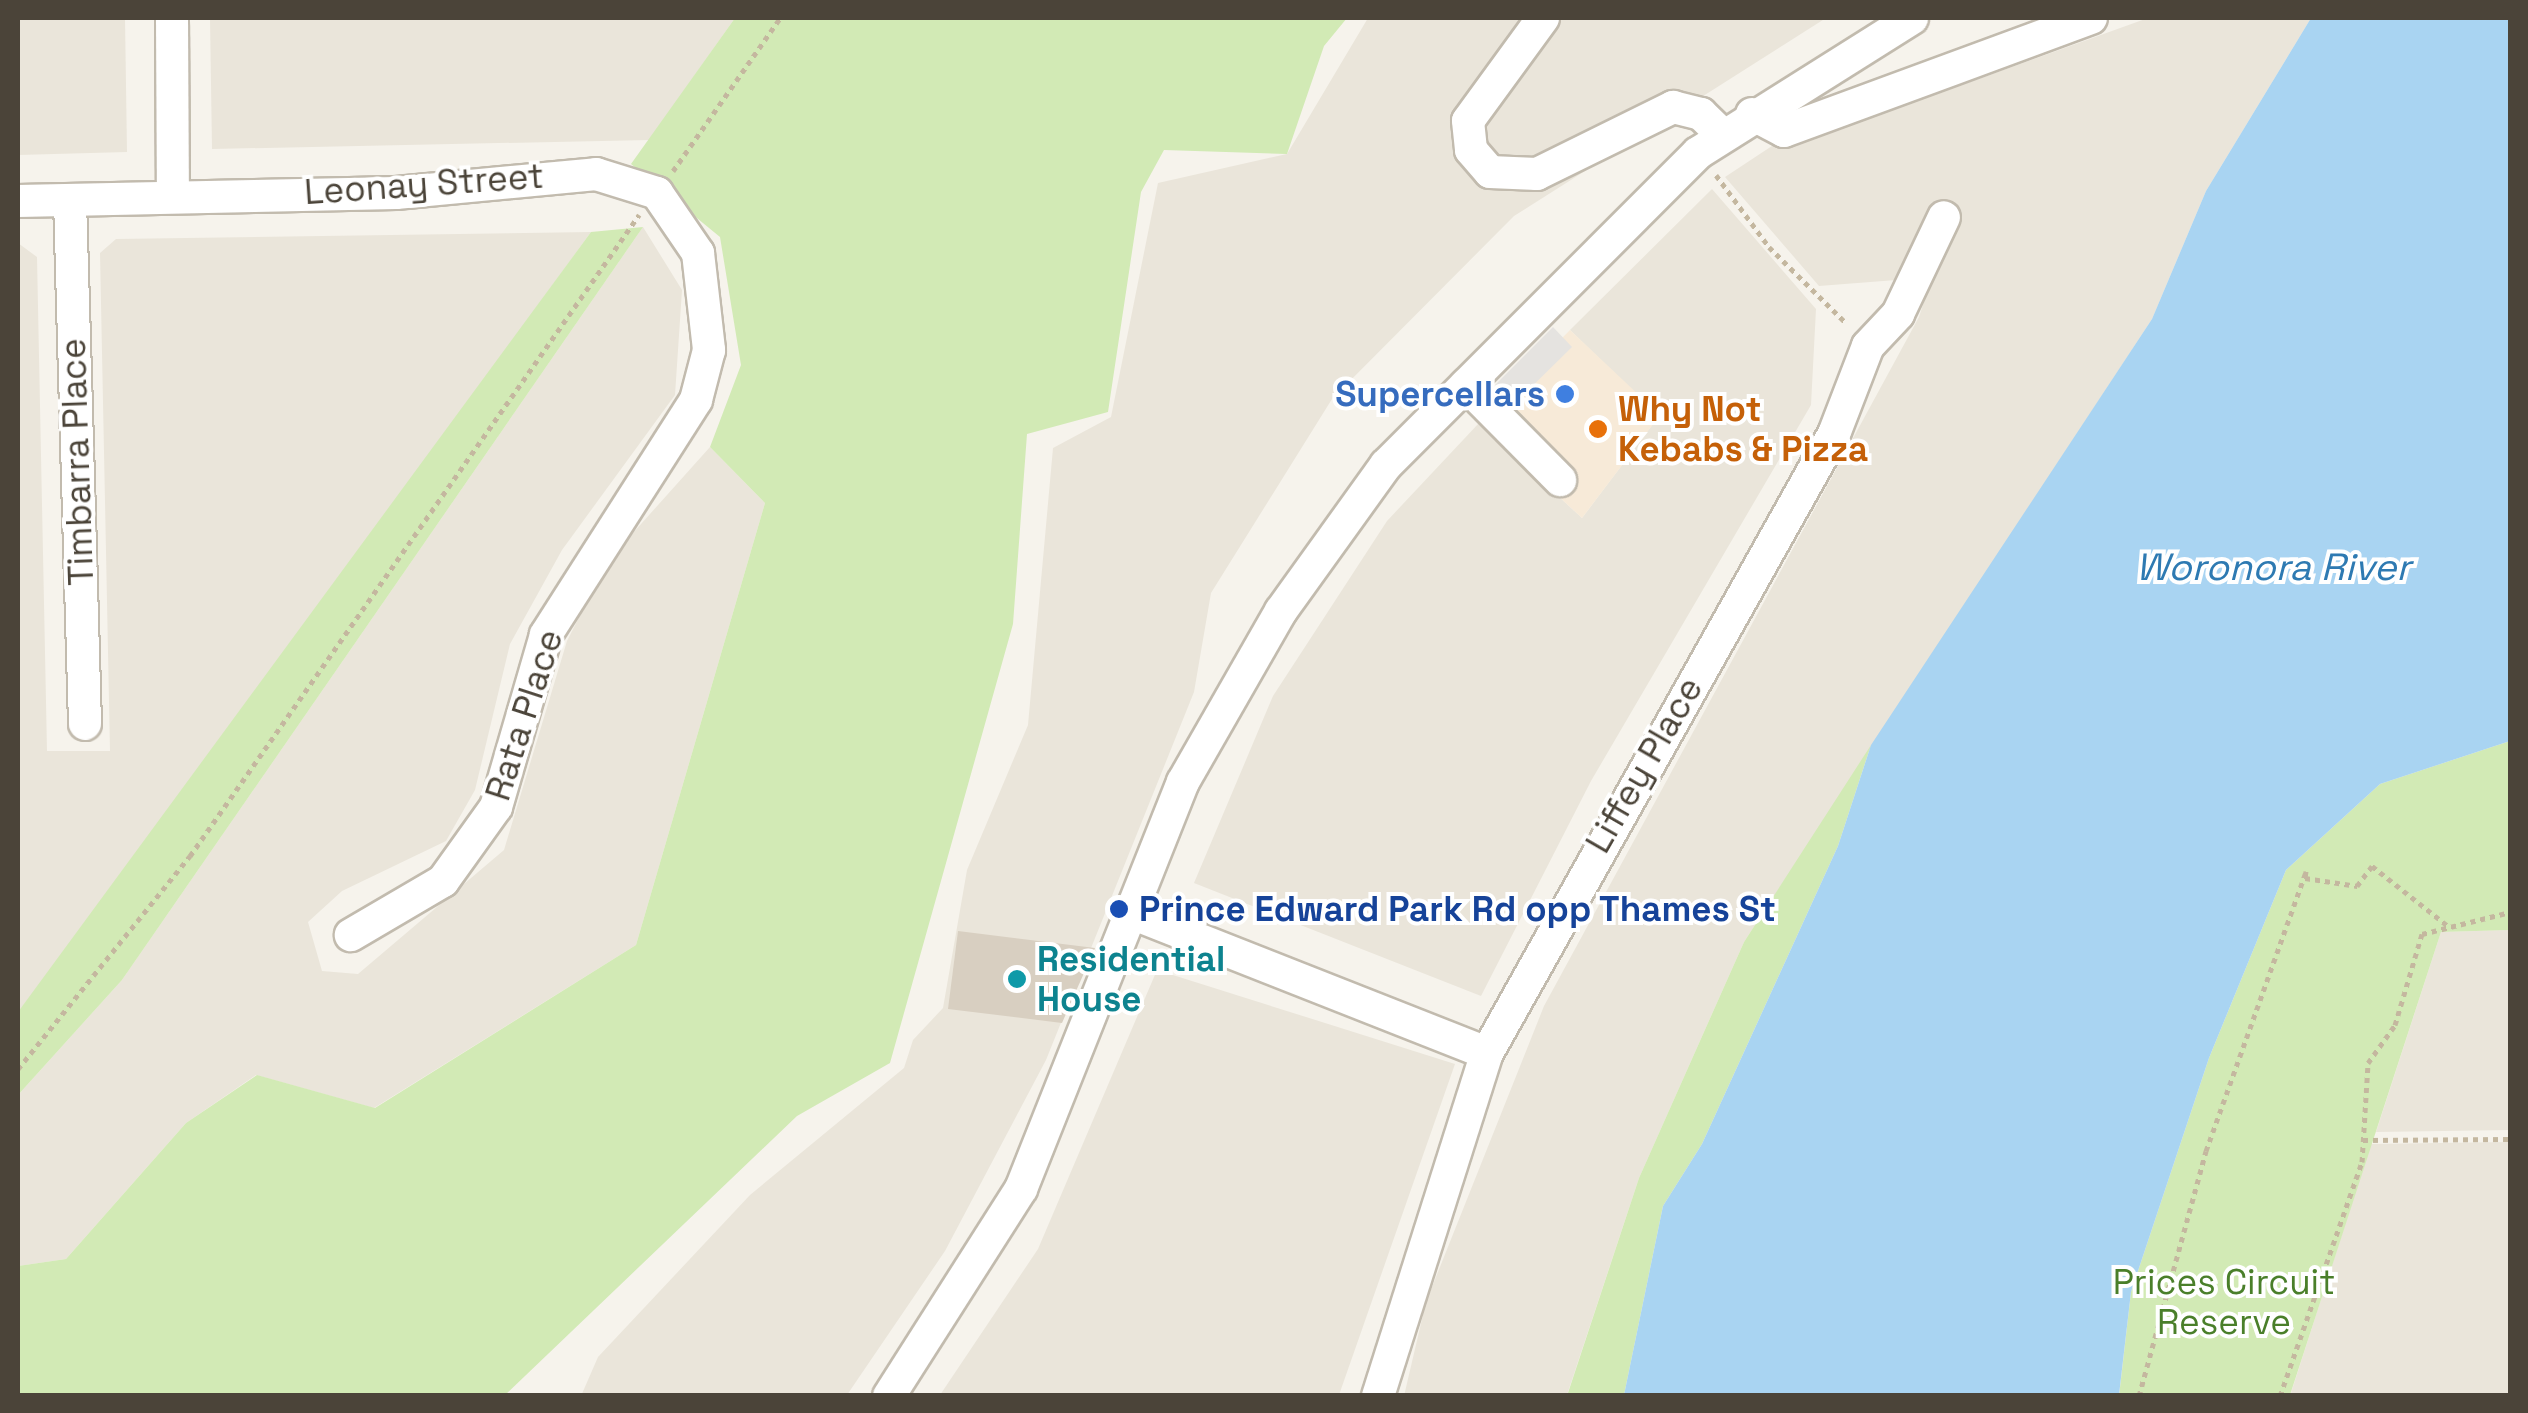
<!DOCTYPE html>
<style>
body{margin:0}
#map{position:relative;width:2528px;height:1413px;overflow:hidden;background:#f6f3ec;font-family:"Space Grotesk",sans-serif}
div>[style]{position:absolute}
.residential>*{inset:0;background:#eae5da}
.commercial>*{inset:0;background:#f7ead8}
.green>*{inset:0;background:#d2eab5}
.parking>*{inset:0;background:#e5e3e0}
.water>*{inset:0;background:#a9d4f2}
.building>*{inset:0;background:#d8cfc1}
.path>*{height:5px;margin-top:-2.5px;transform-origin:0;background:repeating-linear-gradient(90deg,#c4b79f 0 5px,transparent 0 10px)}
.roads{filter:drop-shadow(2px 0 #c2bbae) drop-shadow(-2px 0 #c2bbae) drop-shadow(0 2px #c2bbae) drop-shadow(0 -2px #c2bbae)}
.minor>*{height:32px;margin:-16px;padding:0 16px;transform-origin:16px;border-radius:16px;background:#fff}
.dots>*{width:28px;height:28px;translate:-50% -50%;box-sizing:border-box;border:5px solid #fff;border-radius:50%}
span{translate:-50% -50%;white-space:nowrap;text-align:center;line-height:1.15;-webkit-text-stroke:8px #fff;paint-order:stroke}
.street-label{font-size:35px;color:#4b4439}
.shop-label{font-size:35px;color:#366cbe;font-weight:700}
.right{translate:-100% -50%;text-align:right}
.food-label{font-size:35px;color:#c56008;font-weight:700}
.left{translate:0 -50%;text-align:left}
.transit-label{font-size:35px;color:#164399;font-weight:700}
.culture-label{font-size:35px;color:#0d838f;font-weight:700}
.park-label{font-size:35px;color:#4a7f2a}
.water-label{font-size:38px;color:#2e7ab2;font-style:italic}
.frame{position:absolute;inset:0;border:20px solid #4b4439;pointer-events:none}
</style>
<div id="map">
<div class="residential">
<i style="clip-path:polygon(18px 18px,125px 18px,127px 152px,18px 155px)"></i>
<i style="clip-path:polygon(210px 18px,735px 18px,649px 140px,212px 149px)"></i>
<i style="clip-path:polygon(1368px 18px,1826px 18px,1514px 216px,1332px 399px,1211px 593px,1194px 692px,1046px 1060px,945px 1251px,847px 1395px,581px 1396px,598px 1357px,750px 1195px,904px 1068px,913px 1040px,943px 1008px,967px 870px,1028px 725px,1053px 448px,1111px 417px,1158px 183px,1287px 154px)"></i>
<i style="clip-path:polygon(2148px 18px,2311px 18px,2206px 191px,2152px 319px,1744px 942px,1639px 1178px,1567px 1395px,1404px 1396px,1426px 1302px,1544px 1006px,1919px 317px,1954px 211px,1932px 203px,1896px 280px,1819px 286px,1725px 177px,1778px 142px,1803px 142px)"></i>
<i style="clip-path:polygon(1712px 189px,1816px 309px,1811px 405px,1591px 781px,1481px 996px,1194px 883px,1273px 696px,1387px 521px,1479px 423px,1582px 518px,1659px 416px,1570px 330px)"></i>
<i style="clip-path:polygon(643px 227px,682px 290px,675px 395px,562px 550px,510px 644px,475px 790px,446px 841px,342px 891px,308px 922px,322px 971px,358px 974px,504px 850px,567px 641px,607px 562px,710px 447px,765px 503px,636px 945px,374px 1108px,256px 1075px,186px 1123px,66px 1259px,18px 1266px,18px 1095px,122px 980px)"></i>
<i style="clip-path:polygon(591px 232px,73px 946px,18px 1012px,18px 243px,37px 257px,47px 751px,110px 751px,100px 253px,116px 239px)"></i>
<i style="clip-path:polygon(2510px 930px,2510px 1130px,2376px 1132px,2441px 932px)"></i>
<i style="clip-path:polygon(1157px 970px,1455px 1064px,1339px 1395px,940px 1395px,1038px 1249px)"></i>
<i style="clip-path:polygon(2510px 1142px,2509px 1395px,2290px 1396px,2371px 1144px)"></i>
</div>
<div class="commercial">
<i style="clip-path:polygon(1570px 330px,1660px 415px,1582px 518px,1479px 423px)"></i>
</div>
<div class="green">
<i style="clip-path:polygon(735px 18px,1347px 18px,1324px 46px,1287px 154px,1164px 150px,1141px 192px,1108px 412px,1027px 434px,1013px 624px,890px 1063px,797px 1116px,505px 1395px,18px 1396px,18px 1266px,66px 1259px,186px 1123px,257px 1075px,375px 1108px,636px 945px,765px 503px,710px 447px,741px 365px,720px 237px,631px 164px)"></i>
<i style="clip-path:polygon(643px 227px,122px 980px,18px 1095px,18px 1012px,591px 232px)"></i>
<i style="clip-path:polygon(2510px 741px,2510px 930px,2441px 932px,2290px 1395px,2119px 1396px,2131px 1292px,2209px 1058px,2286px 870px,2380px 784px)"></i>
<i style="clip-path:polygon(1871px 745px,1838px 846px,1702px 1144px,1663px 1206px,1624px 1395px,1567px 1396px,1639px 1178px,1744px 942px)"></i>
</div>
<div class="parking">
<i style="clip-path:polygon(1553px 327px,1572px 347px,1511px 407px,1492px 388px)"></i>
</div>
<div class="water">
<i style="clip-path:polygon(2311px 18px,2510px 18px,2510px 741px,2380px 784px,2286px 870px,2209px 1058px,2131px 1292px,2119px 1395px,1624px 1395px,1663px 1206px,1702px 1144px,1838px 846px,1871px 745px,2152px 319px,2206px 191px)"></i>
</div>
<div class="building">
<i style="clip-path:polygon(958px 931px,1095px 948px,1062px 1023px,948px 1009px)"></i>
</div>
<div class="path">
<i style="left:673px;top:171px;width:187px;rotate:-55deg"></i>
<i style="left:1716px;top:175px;width:89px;rotate:53.6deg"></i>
<i style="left:1769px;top:247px;width:110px;rotate:44.6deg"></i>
<i style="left:18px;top:1069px;width:274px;rotate:-51.1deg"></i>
<i style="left:190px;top:856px;width:783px;rotate:-54.99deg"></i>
<i style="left:2363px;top:1140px;width:147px;rotate:-0.4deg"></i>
<i style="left:2139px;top:1396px;width:254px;rotate:-74.7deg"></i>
<i style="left:2206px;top:1151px;width:297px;rotate:-70.3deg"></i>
<i style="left:2306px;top:871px;width:7px;rotate:98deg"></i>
<i style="left:2305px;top:878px;width:53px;rotate:8.7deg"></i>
<i style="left:2357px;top:886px;width:25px;rotate:-53deg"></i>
<i style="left:2372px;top:866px;width:97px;rotate:38.3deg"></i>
<i style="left:2280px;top:1396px;width:248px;rotate:-70.7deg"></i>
<i style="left:2362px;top:1162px;width:99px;rotate:-86.5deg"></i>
<i style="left:2368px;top:1063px;width:47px;rotate:-54.6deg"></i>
<i style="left:2395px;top:1025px;width:95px;rotate:-73.5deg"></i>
<i style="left:2422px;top:934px;width:91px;rotate:-14deg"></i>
</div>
<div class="roads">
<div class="minor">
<i style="left:172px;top:18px;width:178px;rotate:89.7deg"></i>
<i style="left:1543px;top:18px;width:127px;rotate:126.1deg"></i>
<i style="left:1468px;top:121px;width:29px;rotate:84deg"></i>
<i style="left:1471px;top:150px;width:29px;rotate:49deg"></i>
<i style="left:1490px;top:172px;width:47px;rotate:2.4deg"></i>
<i style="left:1537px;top:174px;width:152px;rotate:-26.2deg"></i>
<i style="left:1673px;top:107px;width:29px;rotate:14deg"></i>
<i style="left:1701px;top:114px;width:29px;rotate:44deg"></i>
<i style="left:1752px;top:114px;width:36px;rotate:28deg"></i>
<i style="left:1784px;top:131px;width:327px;rotate:-20.2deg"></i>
<i style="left:70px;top:200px;width:524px;rotate:88.36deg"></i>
<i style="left:18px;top:201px;width:378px;rotate:-1.2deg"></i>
<i style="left:396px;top:193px;width:201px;rotate:-5.4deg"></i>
<i style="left:596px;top:174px;width:64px;rotate:17.3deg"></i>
<i style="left:657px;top:193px;width:73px;rotate:55.7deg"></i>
<i style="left:698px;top:253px;width:98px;rotate:83.5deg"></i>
<i style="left:709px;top:350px;width:52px;rotate:104.6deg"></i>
<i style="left:696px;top:400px;width:279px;rotate:122.6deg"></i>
<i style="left:546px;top:635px;width:179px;rotate:106.2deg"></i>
<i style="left:496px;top:807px;width:91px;rotate:125.6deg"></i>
<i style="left:443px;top:881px;width:107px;rotate:149.6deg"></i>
<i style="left:1466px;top:385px;width:134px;rotate:45.3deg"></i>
<i style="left:1134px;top:914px;width:379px;rotate:21.5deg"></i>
<i style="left:889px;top:1396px;width:246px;rotate:-57.5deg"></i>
<i style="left:1021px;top:1189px;width:438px;rotate:-68.3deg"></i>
<i style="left:1183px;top:782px;width:197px;rotate:-60.2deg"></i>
<i style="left:1281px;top:611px;width:180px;rotate:-54.3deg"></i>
<i style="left:1386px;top:465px;width:441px;rotate:-45deg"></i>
<i style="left:1698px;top:153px;width:253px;rotate:-32.2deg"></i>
<i style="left:1378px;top:1396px;width:360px;rotate:-72.4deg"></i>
<i style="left:1487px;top:1053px;width:710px;rotate:-60.73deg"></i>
<i style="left:1834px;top:434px;width:94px;rotate:-68.9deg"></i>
<i style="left:1868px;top:346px;width:44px;rotate:-46.8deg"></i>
<i style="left:1898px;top:314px;width:107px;rotate:-64.6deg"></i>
</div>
</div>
<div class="dots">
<i style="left:1565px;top:394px;background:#3f7fe0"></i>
<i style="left:1598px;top:429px;background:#e8710a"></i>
<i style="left:1119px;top:909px;background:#1a4fb4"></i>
<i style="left:1017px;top:979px;background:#0f9aa8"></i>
</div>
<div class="street-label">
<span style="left:424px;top:184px;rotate:-4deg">Leonay Street</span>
<span style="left:77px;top:462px;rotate:-92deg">Timbarra Place</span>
<span style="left:524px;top:715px;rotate:-72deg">Rata Place</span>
<span style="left:1644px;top:765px;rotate:-60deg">Liffey Place</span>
</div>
<div class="shop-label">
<span class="right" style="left:1545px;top:394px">Supercellars</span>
</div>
<div class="food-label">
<span class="left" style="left:1618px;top:429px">Why Not<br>Kebabs &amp; Pizza</span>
</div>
<div class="transit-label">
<span class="left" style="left:1139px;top:909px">Prince Edward Park Rd opp Thames St</span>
</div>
<div class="culture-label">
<span class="left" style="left:1037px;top:979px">Residential<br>House</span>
</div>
<div class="park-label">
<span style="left:2224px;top:1302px">Prices Circuit<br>Reserve</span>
</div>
<div class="water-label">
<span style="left:2273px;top:568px">Woronora River</span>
</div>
<div class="frame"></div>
</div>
